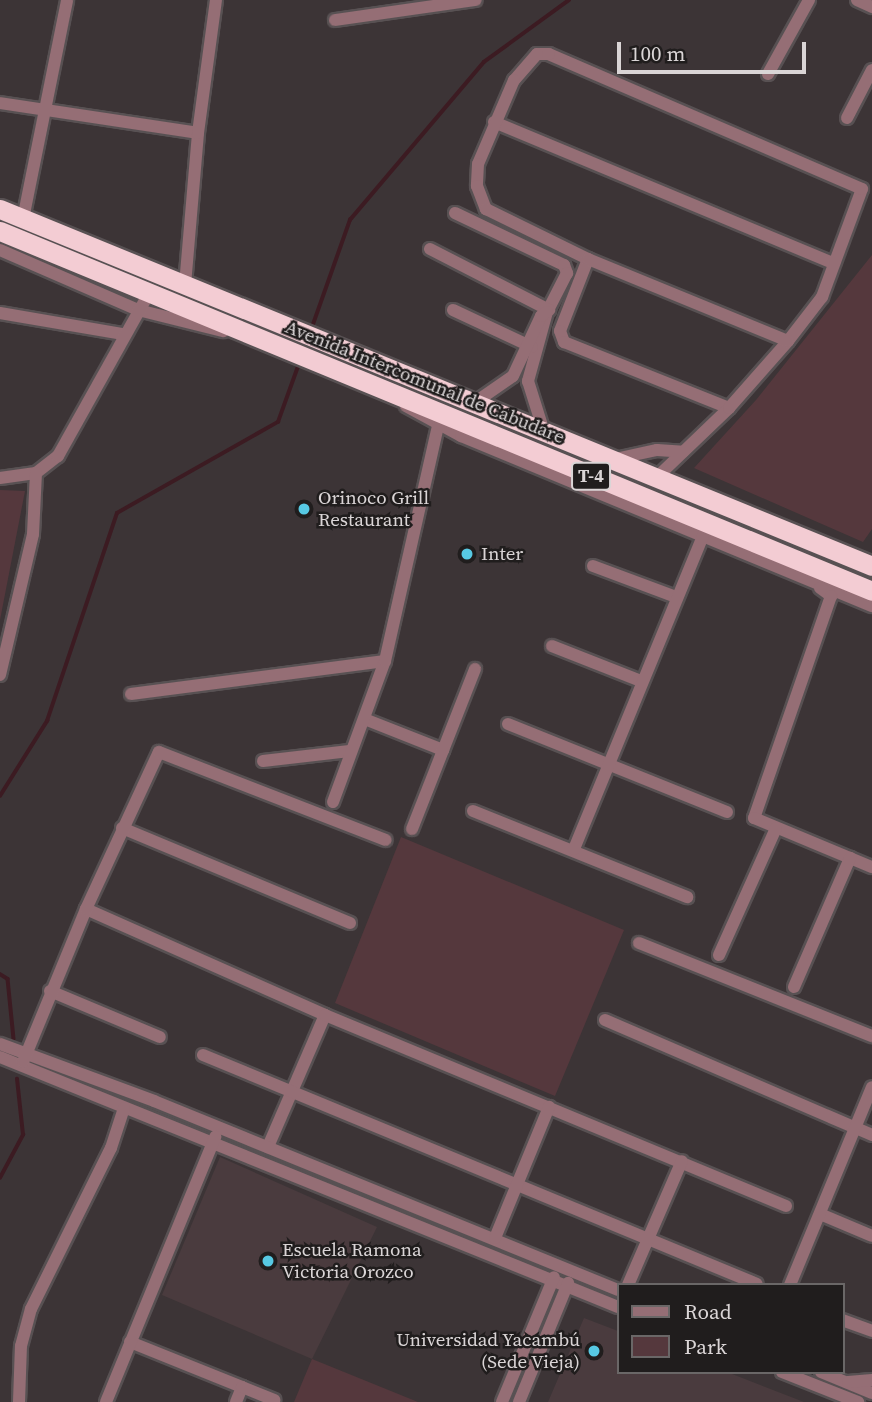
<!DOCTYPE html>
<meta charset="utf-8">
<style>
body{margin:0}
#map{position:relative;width:872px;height:1402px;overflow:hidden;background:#3c3436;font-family:"Source Serif 4",serif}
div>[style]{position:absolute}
.built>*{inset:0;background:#4a3b3e}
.green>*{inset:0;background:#55383d}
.stream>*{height:3.5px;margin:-1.75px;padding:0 1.75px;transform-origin:1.75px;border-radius:1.75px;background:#3c1b22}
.roads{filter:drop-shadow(2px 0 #585153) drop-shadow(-2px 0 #585153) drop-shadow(0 2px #585153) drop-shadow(0 -2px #585153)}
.minor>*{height:12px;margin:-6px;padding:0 6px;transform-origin:6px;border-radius:6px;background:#956e75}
.highway>*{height:19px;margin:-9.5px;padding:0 9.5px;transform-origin:9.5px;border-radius:9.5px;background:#f3ccd3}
.dots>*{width:19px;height:19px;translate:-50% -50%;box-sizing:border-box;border:4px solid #201d1d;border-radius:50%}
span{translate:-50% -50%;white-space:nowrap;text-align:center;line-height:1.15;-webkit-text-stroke:5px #201d1d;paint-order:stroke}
.shield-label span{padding:2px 5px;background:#201d1d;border:2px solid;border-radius:5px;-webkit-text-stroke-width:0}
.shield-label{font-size:18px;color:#dad5d6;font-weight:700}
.street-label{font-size:19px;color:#dad5d6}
.poi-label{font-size:19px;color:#dad5d6}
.left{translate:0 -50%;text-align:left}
.right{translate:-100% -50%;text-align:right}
.legend{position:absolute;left:617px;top:1283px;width:228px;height:91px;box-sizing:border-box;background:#201d1d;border:2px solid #6a6767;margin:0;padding:9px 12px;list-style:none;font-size:21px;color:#dad5d6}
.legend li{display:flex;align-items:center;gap:14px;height:35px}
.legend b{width:35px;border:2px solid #6a6767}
.scale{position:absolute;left:617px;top:42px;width:189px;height:32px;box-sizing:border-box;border:4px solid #dad5d6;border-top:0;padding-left:9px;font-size:21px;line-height:24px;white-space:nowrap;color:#dad5d6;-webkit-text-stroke:5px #201d1d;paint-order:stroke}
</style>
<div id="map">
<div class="built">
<i style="clip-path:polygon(220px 1157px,377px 1227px,312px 1359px,162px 1295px)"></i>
<i style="clip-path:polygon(584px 1318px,618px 1331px,618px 1372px,727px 1372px,804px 1402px,548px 1402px)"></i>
</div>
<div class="green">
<i style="clip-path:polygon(872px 255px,872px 529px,863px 542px,694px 468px,756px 400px)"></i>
<i style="clip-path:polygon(0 490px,25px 491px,0 620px)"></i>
<i style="clip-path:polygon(401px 837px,624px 930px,555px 1096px,335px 1003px)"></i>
<i style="clip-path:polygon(312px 1359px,418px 1402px,294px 1402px)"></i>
</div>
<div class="stream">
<i style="left:311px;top:330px;width:117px;rotate:-70.5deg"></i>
<i style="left:350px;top:220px;width:207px;rotate:-49.7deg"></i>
<i style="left:484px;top:62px;width:105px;rotate:-36.1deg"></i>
<i style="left:0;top:796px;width:89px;rotate:-57.9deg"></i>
<i style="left:47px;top:721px;width:219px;rotate:-71.4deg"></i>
<i style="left:117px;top:513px;width:185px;rotate:-29.5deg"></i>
<i style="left:278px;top:422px;width:65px;rotate:-70.2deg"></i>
<i style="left:0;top:974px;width:9px;rotate:32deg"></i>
<i style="left:8px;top:979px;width:60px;rotate:84.3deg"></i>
<i style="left:0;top:1178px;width:49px;rotate:-61.9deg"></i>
<i style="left:23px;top:1135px;width:56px;rotate:-96.1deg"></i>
</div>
<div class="roads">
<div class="minor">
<i style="left:857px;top:0;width:17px;rotate:25deg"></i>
<i style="left:335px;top:20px;width:142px;rotate:-8.1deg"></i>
<i style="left:768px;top:74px;width:85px;rotate:-61deg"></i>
<i style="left:0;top:103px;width:200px;rotate:8.6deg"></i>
<i style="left:847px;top:118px;width:54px;rotate:-62.5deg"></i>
<i style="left:494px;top:122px;width:367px;rotate:22.6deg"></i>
<i style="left:455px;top:213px;width:121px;rotate:25.5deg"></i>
<i style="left:564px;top:265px;width:9px;rotate:69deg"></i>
<i style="left:567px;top:273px;width:44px;rotate:117.1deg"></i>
<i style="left:547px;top:312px;width:72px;rotate:105.4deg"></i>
<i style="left:528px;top:381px;width:53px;rotate:72.6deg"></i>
<i style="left:23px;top:219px;width:223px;rotate:-78.6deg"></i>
<i style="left:430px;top:249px;width:134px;rotate:27.1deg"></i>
<i style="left:0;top:250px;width:150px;rotate:23.5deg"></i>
<i style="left:138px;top:310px;width:88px;rotate:13.9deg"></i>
<i style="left:588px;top:259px;width:77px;rotate:111.3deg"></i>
<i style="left:560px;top:331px;width:12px;rotate:70deg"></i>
<i style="left:564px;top:342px;width:178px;rotate:21.8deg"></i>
<i style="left:185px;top:285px;width:153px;rotate:-85.1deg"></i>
<i style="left:198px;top:133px;width:134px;rotate:-82.3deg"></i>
<i style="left:453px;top:310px;width:87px;rotate:25.1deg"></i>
<i style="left:0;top:313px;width:125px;rotate:9.7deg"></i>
<i style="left:474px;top:403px;width:47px;rotate:-34.7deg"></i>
<i style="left:513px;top:376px;width:66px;rotate:-65deg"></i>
<i style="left:541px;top:316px;width:7px;rotate:-34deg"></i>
<i style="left:406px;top:406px;width:63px;rotate:28.6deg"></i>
<i style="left:461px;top:436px;width:445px;rotate:22.5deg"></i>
<i style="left:615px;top:459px;width:43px;rotate:-12.1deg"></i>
<i style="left:657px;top:450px;width:26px;rotate:4deg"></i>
<i style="left:0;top:478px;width:36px;rotate:-8deg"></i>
<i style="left:36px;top:473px;width:28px;rotate:-38deg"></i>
<i style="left:58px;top:456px;width:184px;rotate:-60.8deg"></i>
<i style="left:656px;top:478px;width:101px;rotate:-43.8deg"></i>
<i style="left:729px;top:408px;width:89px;rotate:-48.6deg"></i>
<i style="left:788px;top:341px;width:56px;rotate:-52.3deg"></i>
<i style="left:822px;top:297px;width:115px;rotate:-69.7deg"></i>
<i style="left:862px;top:189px;width:341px;rotate:-156.7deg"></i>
<i style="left:549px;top:54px;width:12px;rotate:180deg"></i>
<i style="left:537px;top:54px;width:35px;rotate:131deg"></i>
<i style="left:514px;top:80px;width:91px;rotate:113.2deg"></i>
<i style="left:478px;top:164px;width:22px;rotate:93deg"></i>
<i style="left:477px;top:186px;width:25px;rotate:69deg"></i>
<i style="left:486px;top:209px;width:114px;rotate:26.1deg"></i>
<i style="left:588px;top:259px;width:216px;rotate:22.3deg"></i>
<i style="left:593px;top:566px;width:89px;rotate:20.5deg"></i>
<i style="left:820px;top:588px;width:14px;rotate:36deg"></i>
<i style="left:831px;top:596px;width:235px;rotate:109.1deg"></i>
<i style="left:754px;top:818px;width:128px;rotate:22.6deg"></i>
<i style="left:552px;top:646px;width:96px;rotate:21.5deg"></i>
<i style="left:0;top:675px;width:145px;rotate:-76.8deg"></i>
<i style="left:33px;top:534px;width:61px;rotate:-87.2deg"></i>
<i style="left:131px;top:694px;width:256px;rotate:-7.4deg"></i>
<i style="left:367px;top:720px;width:82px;rotate:21.5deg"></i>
<i style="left:508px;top:724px;width:236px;rotate:21.9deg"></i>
<i style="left:263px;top:761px;width:87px;rotate:-6.6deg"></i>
<i style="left:333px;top:802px;width:150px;rotate:-69.8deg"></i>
<i style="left:385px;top:661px;width:242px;rotate:-77.3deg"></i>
<i style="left:473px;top:811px;width:231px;rotate:21.9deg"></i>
<i style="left:122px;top:828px;width:247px;rotate:22.6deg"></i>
<i style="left:412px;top:829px;width:172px;rotate:-68.5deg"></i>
<i style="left:574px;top:849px;width:339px;rotate:-67.6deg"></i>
<i style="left:86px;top:909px;width:261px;rotate:23.9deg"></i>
<i style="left:325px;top:1015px;width:144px;rotate:113.4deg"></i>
<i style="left:639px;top:943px;width:251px;rotate:21.8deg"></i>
<i style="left:719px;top:955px;width:139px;rotate:-65.8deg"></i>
<i style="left:794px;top:987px;width:141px;rotate:-66.5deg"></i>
<i style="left:50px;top:991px;width:119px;rotate:22.7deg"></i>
<i style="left:325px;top:1015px;width:499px;rotate:22.5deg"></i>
<i style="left:605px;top:1020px;width:291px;rotate:23.3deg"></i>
<i style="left:0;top:1044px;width:164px;rotate:20.3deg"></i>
<i style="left:154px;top:1101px;width:501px;rotate:22.16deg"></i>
<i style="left:203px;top:1055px;width:599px;rotate:22.46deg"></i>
<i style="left:0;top:1057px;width:667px;rotate:22.02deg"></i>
<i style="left:23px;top:1062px;width:165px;rotate:-67.6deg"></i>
<i style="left:86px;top:909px;width:173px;rotate:-65.1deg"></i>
<i style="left:159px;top:752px;width:243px;rotate:21.2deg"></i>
<i style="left:820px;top:1214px;width:56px;rotate:22.9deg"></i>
<i style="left:495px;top:1238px;width:142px;rotate:-67.6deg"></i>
<i style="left:628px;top:1285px;width:135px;rotate:-66.5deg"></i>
<i style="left:790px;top:1285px;width:214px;rotate:-67.5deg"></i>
<i style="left:842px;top:1320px;width:32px;rotate:20deg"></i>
<i style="left:130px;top:1342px;width:121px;rotate:21.9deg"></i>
<i style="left:782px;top:1372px;width:82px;rotate:21.5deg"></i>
<i style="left:821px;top:1372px;width:55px;rotate:22.4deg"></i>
<i style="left:848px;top:1382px;width:24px;rotate:-5deg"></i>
<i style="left:19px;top:1402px;width:56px;rotate:-88deg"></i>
<i style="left:21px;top:1346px;width:38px;rotate:-75deg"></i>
<i style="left:31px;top:1309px;width:180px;rotate:-63.6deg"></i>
<i style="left:111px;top:1148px;width:42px;rotate:-72deg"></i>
<i style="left:106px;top:1402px;width:287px;rotate:-67.6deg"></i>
<i style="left:236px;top:1402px;width:16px;rotate:-68deg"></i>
<i style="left:242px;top:1387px;width:35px;rotate:22deg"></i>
<i style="left:502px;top:1402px;width:135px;rotate:-67.4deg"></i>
<i style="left:519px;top:1402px;width:129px;rotate:-67.6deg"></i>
</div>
<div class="highway">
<i style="left:0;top:209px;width:942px;rotate:22.26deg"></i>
<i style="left:0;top:231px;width:943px;rotate:22.43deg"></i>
</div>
</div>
<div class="dots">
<i style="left:304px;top:509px;background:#57c9e3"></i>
<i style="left:467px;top:554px;background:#57c9e3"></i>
<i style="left:268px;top:1261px;background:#57c9e3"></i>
<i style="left:594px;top:1351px;background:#57c9e3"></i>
</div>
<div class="shield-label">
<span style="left:591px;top:476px">T-4</span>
</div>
<div class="street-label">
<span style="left:425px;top:382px;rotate:22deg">Avenida Intercomunal de Cabudare</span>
</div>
<div class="poi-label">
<span class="left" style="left:318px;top:509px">Orinoco Grill<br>Restaurant</span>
<span class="left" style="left:481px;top:554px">Inter</span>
<span class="left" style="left:282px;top:1261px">Escuela Ramona<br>Victoria Orozco</span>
<span class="right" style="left:580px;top:1351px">Universidad Yacambú<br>(Sede Vieja)</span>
</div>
<ul class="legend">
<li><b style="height:9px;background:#956e75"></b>Road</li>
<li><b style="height:19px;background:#55383d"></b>Park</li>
</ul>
<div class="scale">100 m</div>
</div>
